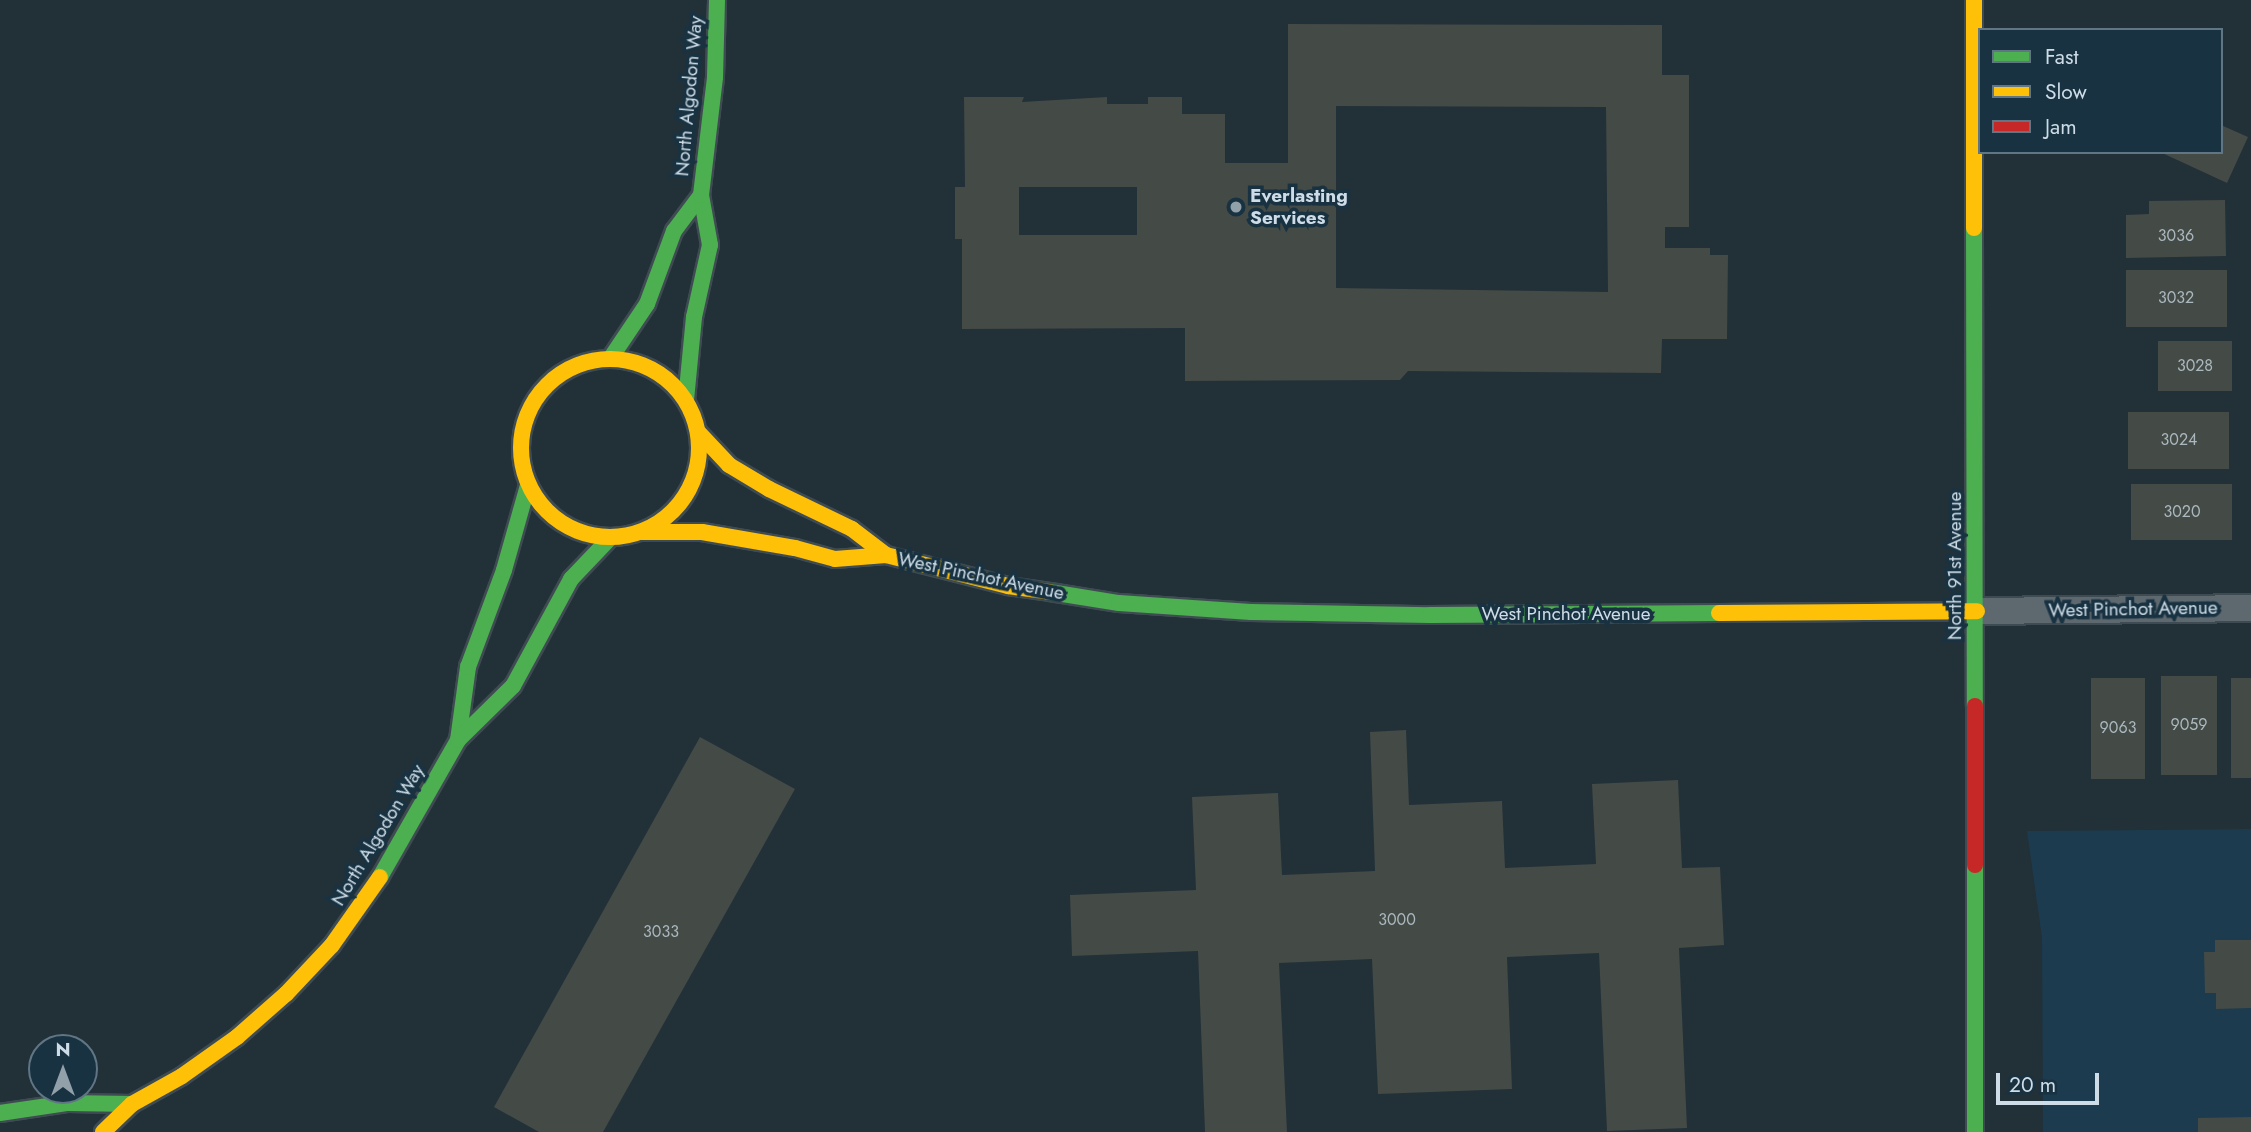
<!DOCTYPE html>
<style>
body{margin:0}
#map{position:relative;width:2251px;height:1132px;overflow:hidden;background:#223038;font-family:Jost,sans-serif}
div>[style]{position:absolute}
.built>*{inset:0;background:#1c3b4e}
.building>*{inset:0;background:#444a46}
.roads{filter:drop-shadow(2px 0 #3f4b52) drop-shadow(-2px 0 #3f4b52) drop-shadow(0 2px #3f4b52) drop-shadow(0 -2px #3f4b52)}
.street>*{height:26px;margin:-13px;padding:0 13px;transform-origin:13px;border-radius:13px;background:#5e686f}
.fast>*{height:16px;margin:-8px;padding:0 8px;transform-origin:8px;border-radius:8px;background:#4caf50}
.slow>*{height:16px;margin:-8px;padding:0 8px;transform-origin:8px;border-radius:8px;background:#ffc107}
.slow>.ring{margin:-8px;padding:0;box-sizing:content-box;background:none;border:16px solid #ffc107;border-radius:50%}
.jam>*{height:16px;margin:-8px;padding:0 8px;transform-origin:8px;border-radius:8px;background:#c62828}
.dots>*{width:19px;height:19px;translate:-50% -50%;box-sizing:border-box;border:4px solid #183242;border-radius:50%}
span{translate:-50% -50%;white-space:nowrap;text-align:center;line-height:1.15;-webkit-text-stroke:7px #183242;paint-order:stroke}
.number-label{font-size:16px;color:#abb8be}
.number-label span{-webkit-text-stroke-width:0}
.street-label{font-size:19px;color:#cddce6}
.poi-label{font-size:19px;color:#cddce6;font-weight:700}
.left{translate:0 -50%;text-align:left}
.legend{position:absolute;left:1978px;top:28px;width:245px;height:126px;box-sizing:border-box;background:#183242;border:2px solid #607684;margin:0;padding:9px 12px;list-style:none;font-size:21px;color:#cddce6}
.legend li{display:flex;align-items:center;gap:14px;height:35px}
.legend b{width:35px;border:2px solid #607684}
.north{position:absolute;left:28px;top:1034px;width:70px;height:70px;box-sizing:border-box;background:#183242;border:2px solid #607684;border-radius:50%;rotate:0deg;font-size:19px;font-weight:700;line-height:28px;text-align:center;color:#cddce6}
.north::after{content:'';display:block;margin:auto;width:24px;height:32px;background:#91a0a9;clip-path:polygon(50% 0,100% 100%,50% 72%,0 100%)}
.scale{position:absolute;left:1996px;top:1073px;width:103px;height:32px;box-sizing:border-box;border:4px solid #cddce6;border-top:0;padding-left:9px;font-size:21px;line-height:24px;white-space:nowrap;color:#cddce6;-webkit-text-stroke:5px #183242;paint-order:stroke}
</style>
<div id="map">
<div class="built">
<i style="clip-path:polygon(2251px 829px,2251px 1132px,2043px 1132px,2042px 938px,2027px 831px)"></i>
</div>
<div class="building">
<i style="clip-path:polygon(evenodd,1288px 24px,1662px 25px,1662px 75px,1689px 75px,1689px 227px,1665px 227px,1665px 248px,1710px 248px,1710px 255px,1728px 255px,1727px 339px,1662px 339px,1661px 373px,1408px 371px,1400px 380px,1185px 381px,1185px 328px,962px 329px,962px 239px,955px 239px,955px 187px,965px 187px,964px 97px,1024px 97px,1022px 102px,1107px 97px,1107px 104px,1148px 104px,1148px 97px,1182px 97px,1182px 114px,1225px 114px,1225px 163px,1288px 163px,1288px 24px,1336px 106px,1606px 107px,1608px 292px,1336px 288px,1336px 106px,1288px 24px,1019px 187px,1137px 187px,1137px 235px,1019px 235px,1019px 187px)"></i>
<i style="clip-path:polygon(2221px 125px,2248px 137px,2227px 183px,2160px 152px,2221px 152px)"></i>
<i style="clip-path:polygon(2225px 200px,2226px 256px,2126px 258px,2126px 215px,2149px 214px,2149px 201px)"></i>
<i style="clip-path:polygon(2126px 270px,2227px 270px,2227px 327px,2126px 327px)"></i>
<i style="clip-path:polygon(2158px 341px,2232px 341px,2232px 391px,2158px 391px)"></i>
<i style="clip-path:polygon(2128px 412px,2229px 412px,2229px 469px,2128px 469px)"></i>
<i style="clip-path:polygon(2131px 484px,2232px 484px,2232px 540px,2131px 540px)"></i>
<i style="clip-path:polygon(2161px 676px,2217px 676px,2217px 775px,2161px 775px)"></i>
<i style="clip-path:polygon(2091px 678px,2145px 678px,2145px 779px,2091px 779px)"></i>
<i style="clip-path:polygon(2231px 678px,2251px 678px,2251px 778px,2231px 778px)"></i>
<i style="clip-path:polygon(1406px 730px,1409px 805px,1502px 801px,1505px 868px,1596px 864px,1592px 784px,1678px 780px,1682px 868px,1720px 867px,1724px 945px,1679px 948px,1687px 1128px,1607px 1131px,1599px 953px,1507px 957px,1512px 1089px,1378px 1094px,1372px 959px,1279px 963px,1287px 1132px,1205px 1132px,1198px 951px,1072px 956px,1070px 895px,1196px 890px,1192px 797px,1278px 793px,1282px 875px,1375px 871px,1370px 732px)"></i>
<i style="clip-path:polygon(700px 737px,795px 789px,603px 1132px,539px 1132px,494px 1107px)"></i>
<i style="clip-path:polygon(2215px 940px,2251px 940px,2251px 1008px,2216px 1009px,2216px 993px,2205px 993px,2204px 952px,2215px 952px)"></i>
<i style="clip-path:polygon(2251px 1117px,2251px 1132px,2198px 1132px,2198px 1118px)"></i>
</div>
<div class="roads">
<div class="street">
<i style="left:1977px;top:611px;width:274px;rotate:-0.6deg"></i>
</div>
<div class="fast">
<i style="left:1974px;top:228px;width:478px;rotate:89.9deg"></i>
<i style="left:610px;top:359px;width:66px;rotate:-56.1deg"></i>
<i style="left:647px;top:304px;width:78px;rotate:-69.7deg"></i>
<i style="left:674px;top:231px;width:45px;rotate:-53.1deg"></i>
<i style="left:686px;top:400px;width:83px;rotate:-84.5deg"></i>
<i style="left:694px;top:317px;width:74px;rotate:-77.5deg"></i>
<i style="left:710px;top:245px;width:51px;rotate:-100.2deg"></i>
<i style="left:701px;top:195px;width:119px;rotate:-83.2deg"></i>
<i style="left:715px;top:77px;width:77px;rotate:-88.5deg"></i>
<i style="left:1050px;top:592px;width:70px;rotate:9.1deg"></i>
<i style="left:1119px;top:603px;width:132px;rotate:3.9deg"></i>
<i style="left:1251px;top:612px;width:179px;rotate:1deg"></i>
<i style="left:1430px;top:615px;width:289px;rotate:-0.4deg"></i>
<i style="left:458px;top:740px;width:74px;rotate:-82.2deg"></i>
<i style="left:468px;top:667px;width:103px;rotate:-69.6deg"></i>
<i style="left:504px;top:570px;width:88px;rotate:-74.2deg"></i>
<i style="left:1975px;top:865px;width:267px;rotate:90deg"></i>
<i style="left:380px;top:877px;width:158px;rotate:-60.3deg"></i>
<i style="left:458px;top:740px;width:77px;rotate:-44.5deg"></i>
<i style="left:513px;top:686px;width:122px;rotate:-61.5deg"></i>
<i style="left:571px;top:579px;width:57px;rotate:-46.4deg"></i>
<i style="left:0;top:1113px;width:69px;rotate:-8.4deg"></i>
<i style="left:68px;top:1103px;width:64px;rotate:0.9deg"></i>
</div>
<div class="slow">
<i style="left:1974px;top:0;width:228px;rotate:90deg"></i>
<i class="ring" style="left:521px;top:359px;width:162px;height:162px"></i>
<i style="left:699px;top:433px;width:44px;rotate:46.8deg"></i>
<i style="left:729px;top:465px;width:47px;rotate:31deg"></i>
<i style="left:769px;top:489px;width:92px;rotate:25.7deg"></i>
<i style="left:852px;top:529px;width:43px;rotate:37.4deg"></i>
<i style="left:642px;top:532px;width:60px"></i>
<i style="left:702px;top:532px;width:94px;rotate:9.8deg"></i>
<i style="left:795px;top:548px;width:41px;rotate:15.4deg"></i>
<i style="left:835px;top:559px;width:51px;rotate:-4.5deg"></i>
<i style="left:886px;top:555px;width:126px;rotate:14.3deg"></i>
<i style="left:1008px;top:586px;width:42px;rotate:8.1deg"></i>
<i style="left:1719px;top:613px;width:258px;rotate:-0.4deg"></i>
<i style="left:103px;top:1132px;width:40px;rotate:-44deg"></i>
<i style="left:132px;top:1104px;width:57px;rotate:-29.2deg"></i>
<i style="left:182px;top:1076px;width:67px;rotate:-35.3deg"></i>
<i style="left:237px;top:1037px;width:65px;rotate:-41.3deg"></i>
<i style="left:286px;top:994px;width:67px;rotate:-46.8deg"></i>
<i style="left:332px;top:945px;width:83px;rotate:-54.8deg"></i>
</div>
<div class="jam">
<i style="left:1975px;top:706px;width:159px;rotate:90deg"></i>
</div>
</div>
<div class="dots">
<i style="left:1236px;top:207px;background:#91a0a9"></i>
</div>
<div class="number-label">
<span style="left:2176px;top:236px">3036</span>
<span style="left:2176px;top:298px">3032</span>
<span style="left:2195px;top:366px">3028</span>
<span style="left:2179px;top:440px">3024</span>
<span style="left:2182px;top:512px">3020</span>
<span style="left:2189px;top:725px">9059</span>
<span style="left:2118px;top:728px">9063</span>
<span style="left:1397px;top:920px">3000</span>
<span style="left:661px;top:932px">3033</span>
</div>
<div class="street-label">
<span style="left:689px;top:96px;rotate:-85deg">North Algodon Way</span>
<span style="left:1955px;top:566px;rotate:-90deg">North 91st Avenue</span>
<span style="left:981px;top:576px;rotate:12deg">West Pinchot Avenue</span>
<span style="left:2133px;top:609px;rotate:-1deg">West Pinchot Avenue</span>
<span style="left:1566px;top:614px">West Pinchot Avenue</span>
<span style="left:378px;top:835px;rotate:-59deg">North Algodon Way</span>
</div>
<div class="poi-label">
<span class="left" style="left:1250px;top:207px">Everlasting<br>Services</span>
</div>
<ul class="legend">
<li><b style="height:9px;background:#4caf50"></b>Fast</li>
<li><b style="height:9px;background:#ffc107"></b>Slow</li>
<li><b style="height:9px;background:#c62828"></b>Jam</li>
</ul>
<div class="north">N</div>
<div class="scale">20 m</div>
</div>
